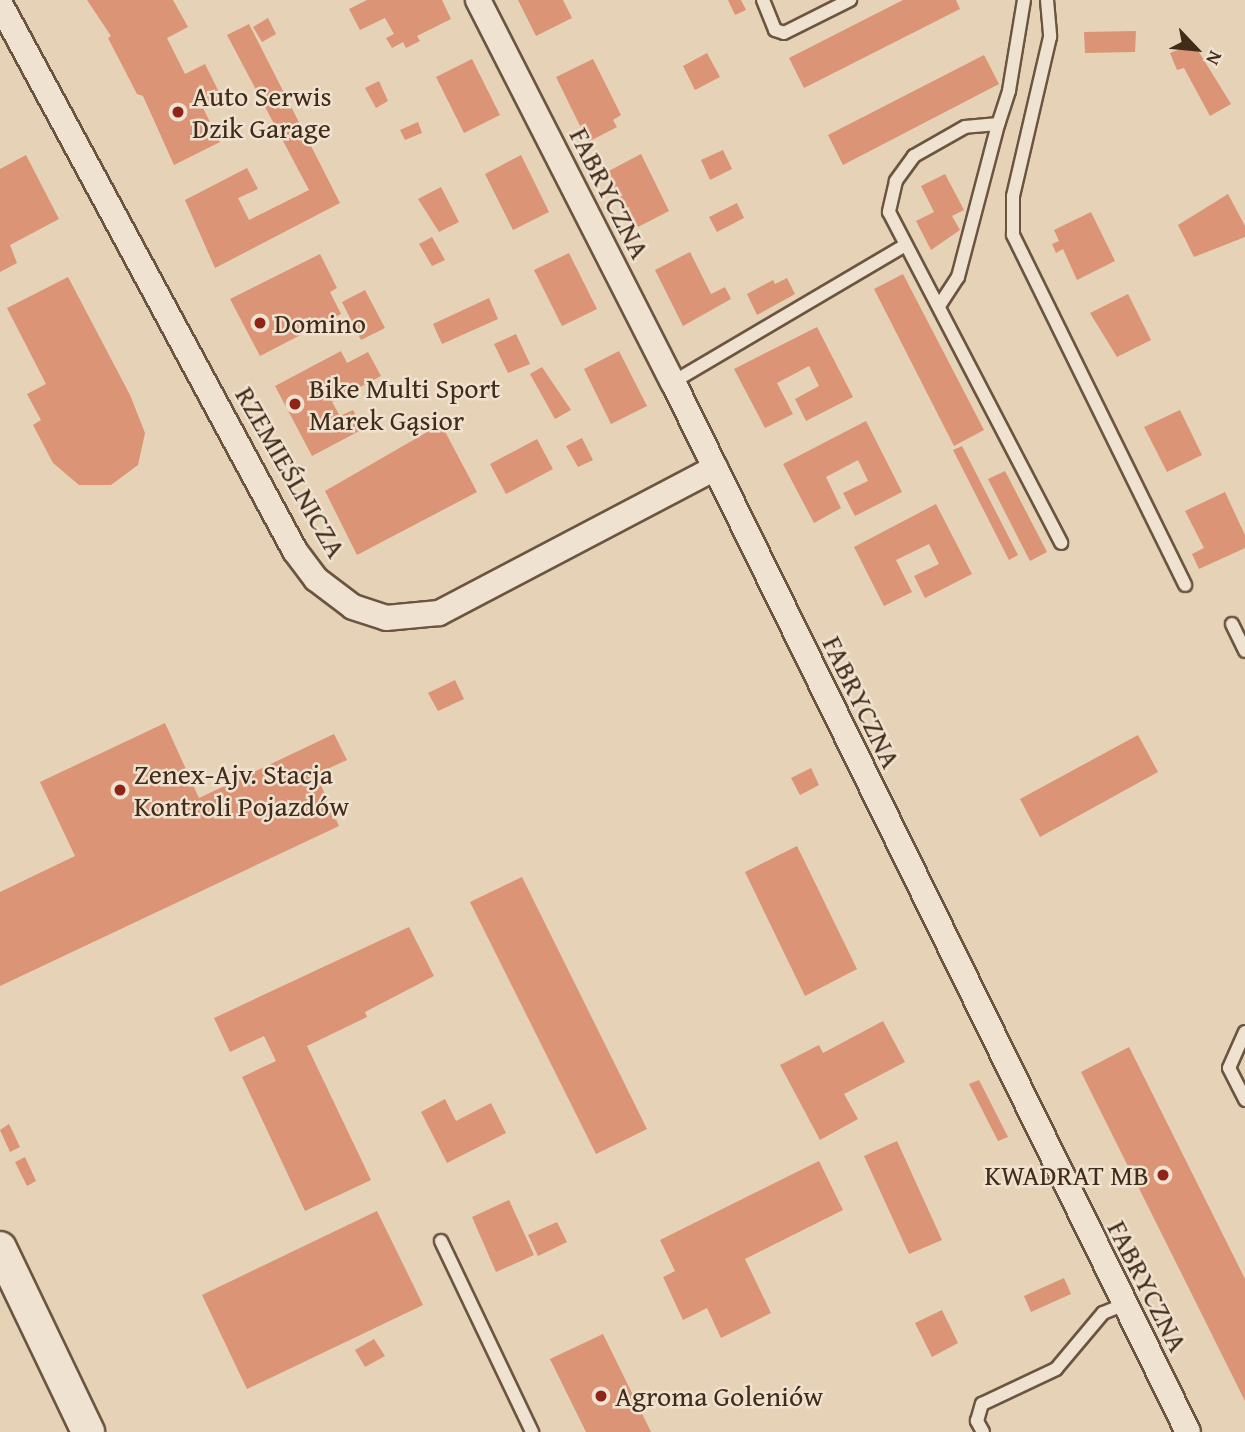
<!DOCTYPE html>
<meta charset="utf-8">
<style>
body{margin:0}
#map{position:relative;width:1245px;height:1432px;overflow:hidden;background:#e6d2b6;font-family:"Gentium Book Plus",serif}
div>[style]{position:absolute}
.building>*{inset:0;background:#db9475}
.roads{filter:drop-shadow(2px 0 #6b5540) drop-shadow(-2px 0 #6b5540) drop-shadow(0 2px #6b5540) drop-shadow(0 -2px #6b5540)}
.service>*{height:12px;margin:-6px;padding:0 6px;transform-origin:6px;border-radius:6px;background:#efe2d0}
.minor>*{height:24px;margin:-12px;padding:0 12px;transform-origin:12px;border-radius:12px;background:#efe2d0}
.tertiary>*{height:32px;margin:-16px;padding:0 16px;transform-origin:16px;border-radius:16px;background:#efe2d0}
.dots>*{width:19px;height:19px;translate:-50% -50%;box-sizing:border-box;border:4px solid #efe2d0;border-radius:50%}
span{translate:-50% -50%;white-space:nowrap;text-align:center;line-height:1.15;-webkit-text-stroke:5px #efe2d0;paint-order:stroke}
.poi-label{font-size:28px;color:#422b19}
.left{translate:0 -50%;text-align:left}
.right{translate:-100% -50%;text-align:right}
.street-label{font-size:28px;color:#422b19}
.north{position:absolute;left:1161px;top:14px;width:70px;height:70px;-webkit-text-stroke:5px #efe2d0;paint-order:stroke;rotate:116deg;font-size:19px;font-weight:700;line-height:28px;text-align:center;color:#422b19}
.north::after{content:'';display:block;margin:auto;width:24px;height:32px;background:#422b19;clip-path:polygon(50% 0,100% 100%,50% 72%,0 100%)}
</style>
<div id="map">
<div class="building">
<i style="clip-path:polygon(87px 0,173px 0,188px 27px,167px 38px,185px 74px,205px 64px,222px 98px,203px 108px,220px 142px,174px 165px,143px 96px,137px 94px,108px 38px,111px 36px)"></i>
<i style="clip-path:polygon(367px 0,442px 0,451px 19px,417px 36px,420px 41px,406px 48px,403px 42px,392px 48px,386px 38px,394px 34px,385px 18px,360px 30px,349px 9px)"></i>
<i style="clip-path:polygon(518px 0,563px 0,572px 18px,536px 36px)"></i>
<i style="clip-path:polygon(728px 0,741px 0,746px 10px,735px 15px)"></i>
<i style="clip-path:polygon(903px 0,956px 0,960px 9px,804px 88px,789px 58px)"></i>
<i style="clip-path:polygon(268px 18px,276px 34px,262px 42px,253px 27px)"></i>
<i style="clip-path:polygon(249px 24px,340px 203px,215px 268px,185px 200px,247px 168px,258px 189px,238px 198px,249px 220px,309px 190px,227px 35px)"></i>
<i style="clip-path:polygon(1136px 31px,1135px 52px,1085px 53px,1084px 32px)"></i>
<i style="clip-path:polygon(1194px 44px,1231px 104px,1210px 116px,1184px 68px,1177px 70px,1170px 53px)"></i>
<i style="clip-path:polygon(707px 53px,720px 77px,695px 90px,683px 66px)"></i>
<i style="clip-path:polygon(984px 55px,999px 84px,843px 165px,828px 135px)"></i>
<i style="clip-path:polygon(472px 59px,500px 115px,464px 133px,436px 77px)"></i>
<i style="clip-path:polygon(593px 59px,621px 115px,613px 120px,617px 127px,588px 142px,556px 77px)"></i>
<i style="clip-path:polygon(379px 81px,388px 101px,376px 108px,365px 88px)"></i>
<i style="clip-path:polygon(418px 122px,422px 133px,405px 140px,400px 130px)"></i>
<i style="clip-path:polygon(723px 150px,732px 169px,710px 180px,701px 160px)"></i>
<i style="clip-path:polygon(641px 154px,669px 211px,634px 229px,605px 173px)"></i>
<i style="clip-path:polygon(26px 155px,59px 219px,10px 245px,17px 263px,0 272px,0 169px)"></i>
<i style="clip-path:polygon(521px 155px,549px 212px,513px 230px,485px 174px)"></i>
<i style="clip-path:polygon(945px 174px,964px 210px,952px 216px,960px 230px,931px 250px,916px 221px,934px 212px,921px 186px)"></i>
<i style="clip-path:polygon(441px 187px,459px 222px,439px 232px,418px 199px)"></i>
<i style="clip-path:polygon(1228px 194px,1245px 226px,1245px 237px,1194px 257px,1178px 225px)"></i>
<i style="clip-path:polygon(737px 203px,744px 218px,717px 232px,709px 217px)"></i>
<i style="clip-path:polygon(1091px 212px,1115px 261px,1077px 280px,1063px 249px,1056px 253px,1052px 244px,1059px 241px,1054px 230px)"></i>
<i style="clip-path:polygon(432px 237px,445px 260px,432px 266px,419px 244px)"></i>
<i style="clip-path:polygon(690px 252px,711px 294px,725px 287px,731px 299px,683px 326px,655px 270px)"></i>
<i style="clip-path:polygon(569px 253px,597px 309px,562px 326px,534px 270px)"></i>
<i style="clip-path:polygon(320px 254px,337px 288px,330px 292px,341px 314px,260px 356px,230px 299px)"></i>
<i style="clip-path:polygon(903px 274px,984px 430px,954px 446px,874px 289px)"></i>
<i style="clip-path:polygon(68px 277px,130px 395px,145px 433px,138px 465px,111px 485px,79px 485px,53px 463px,33px 425px,41px 420px,27px 394px,46px 384px,7px 308px)"></i>
<i style="clip-path:polygon(787px 278px,795px 294px,757px 315px,747px 294px,773px 280px,775px 284px)"></i>
<i style="clip-path:polygon(365px 290px,385px 328px,361px 340px,342px 302px)"></i>
<i style="clip-path:polygon(1128px 294px,1151px 340px,1117px 357px,1090px 313px)"></i>
<i style="clip-path:polygon(489px 298px,498px 319px,442px 344px,433px 324px)"></i>
<i style="clip-path:polygon(817px 327px,853px 397px,806px 421px,795px 399px,819px 386px,809px 366px,777px 383px,793px 414px,765px 428px,734px 369px)"></i>
<i style="clip-path:polygon(516px 334px,530px 364px,508px 373px,494px 344px)"></i>
<i style="clip-path:polygon(341px 351px,347px 363px,368px 352px,381px 376px,332px 402px,340px 416px,353px 410px,363px 429px,312px 456px,275px 386px)"></i>
<i style="clip-path:polygon(619px 351px,647px 406px,611px 424px,584px 369px)"></i>
<i style="clip-path:polygon(542px 367px,571px 410px,555px 419px,530px 374px)"></i>
<i style="clip-path:polygon(1180px 410px,1202px 455px,1167px 472px,1144px 427px)"></i>
<i style="clip-path:polygon(866px 421px,902px 492px,855px 516px,843px 493px,868px 481px,858px 460px,826px 477px,841px 508px,814px 523px,783px 464px)"></i>
<i style="clip-path:polygon(441px 424px,477px 492px,357px 555px,325px 491px)"></i>
<i style="clip-path:polygon(582px 438px,593px 460px,578px 467px,566px 446px)"></i>
<i style="clip-path:polygon(537px 439px,553px 469px,506px 494px,490px 464px)"></i>
<i style="clip-path:polygon(962px 446px,1018px 555px,1009px 560px,953px 450px)"></i>
<i style="clip-path:polygon(1005px 471px,1047px 552px,1030px 561px,988px 479px)"></i>
<i style="clip-path:polygon(1225px 492px,1245px 535px,1245px 548px,1199px 569px,1192px 554px,1204px 548px,1185px 511px)"></i>
<i style="clip-path:polygon(936px 504px,972px 574px,925px 598px,914px 576px,939px 564px,929px 544px,896px 560px,912px 592px,884px 606px,854px 547px)"></i>
<i style="clip-path:polygon(455px 680px,464px 699px,438px 711px,428px 693px)"></i>
<i style="clip-path:polygon(165px 723px,199px 798px,334px 734px,347px 760px,316px 774px,339px 826px,0 986px,0 892px,75px 856px,40px 782px)"></i>
<i style="clip-path:polygon(1138px 735px,1158px 772px,1040px 837px,1020px 799px)"></i>
<i style="clip-path:polygon(811px 768px,819px 785px,800px 795px,791px 778px)"></i>
<i style="clip-path:polygon(797px 846px,857px 969px,805px 996px,745px 872px)"></i>
<i style="clip-path:polygon(522px 877px,647px 1129px,596px 1154px,470px 902px)"></i>
<i style="clip-path:polygon(409px 927px,434px 976px,365px 1012px,367px 1017px,307px 1046px,371px 1180px,305px 1211px,242px 1077px,276px 1061px,264px 1036px,230px 1052px,214px 1018px)"></i>
<i style="clip-path:polygon(883px 1021px,905px 1062px,844px 1094px,858px 1119px,820px 1140px,780px 1065px,819px 1045px,823px 1053px)"></i>
<i style="clip-path:polygon(1129px 1047px,1245px 1279px,1245px 1401px,1081px 1072px)"></i>
<i style="clip-path:polygon(979px 1080px,1008px 1137px,998px 1141px,969px 1084px)"></i>
<i style="clip-path:polygon(445px 1099px,456px 1121px,491px 1103px,506px 1133px,447px 1163px,421px 1112px)"></i>
<i style="clip-path:polygon(9px 1124px,20px 1147px,10px 1152px,0 1130px)"></i>
<i style="clip-path:polygon(897px 1141px,942px 1240px,909px 1254px,864px 1156px)"></i>
<i style="clip-path:polygon(25px 1157px,36px 1181px,27px 1186px,15px 1162px)"></i>
<i style="clip-path:polygon(819px 1161px,843px 1210px,745px 1259px,771px 1313px,721px 1338px,707px 1308px,683px 1320px,663px 1277px,675px 1271px,660px 1240px)"></i>
<i style="clip-path:polygon(509px 1200px,534px 1255px,496px 1272px,472px 1217px)"></i>
<i style="clip-path:polygon(377px 1211px,423px 1305px,247px 1389px,202px 1295px)"></i>
<i style="clip-path:polygon(557px 1222px,567px 1242px,538px 1256px,528px 1235px)"></i>
<i style="clip-path:polygon(1064px 1278px,1071px 1294px,1031px 1312px,1024px 1296px)"></i>
<i style="clip-path:polygon(942px 1310px,958px 1343px,932px 1357px,915px 1323px)"></i>
<i style="clip-path:polygon(603px 1334px,651px 1432px,586px 1432px,550px 1359px)"></i>
<i style="clip-path:polygon(374px 1339px,385px 1356px,365px 1367px,355px 1350px)"></i>
</div>
<div class="roads">
<div class="service">
<i style="left:763px;top:0;width:32px;rotate:68deg"></i>
<i style="left:775px;top:30px;width:9px;rotate:18deg"></i>
<i style="left:784px;top:33px;width:74px;rotate:-26.6deg"></i>
<i style="left:1024px;top:0;width:92px;rotate:99.4deg"></i>
<i style="left:1009px;top:91px;width:35px;rotate:108deg"></i>
<i style="left:998px;top:124px;width:33px;rotate:175deg"></i>
<i style="left:965px;top:127px;width:59px;rotate:150.4deg"></i>
<i style="left:914px;top:156px;width:31px;rotate:126deg"></i>
<i style="left:896px;top:181px;width:32px;rotate:103deg"></i>
<i style="left:889px;top:212px;width:373px;rotate:62.5deg"></i>
<i style="left:1047px;top:0;width:37px;rotate:85deg"></i>
<i style="left:1050px;top:37px;width:163px;rotate:103.1deg"></i>
<i style="left:1013px;top:196px;width:39px;rotate:90deg"></i>
<i style="left:1013px;top:235px;width:390px;rotate:63.8deg"></i>
<i style="left:939px;top:306px;width:35px;rotate:-57deg"></i>
<i style="left:958px;top:277px;width:158px;rotate:-75.3deg"></i>
<i style="left:673px;top:382px;width:270px;rotate:-30.5deg"></i>
<i style="left:1232px;top:624px;width:30px;rotate:64deg"></i>
<i style="left:1245px;top:1032px;width:39px;rotate:114deg"></i>
<i style="left:1229px;top:1068px;width:36px;rotate:63deg"></i>
<i style="left:441px;top:1241px;width:212px;rotate:64.5deg"></i>
<i style="left:983px;top:1432px;width:13px;rotate:-119deg"></i>
<i style="left:977px;top:1421px;width:18px;rotate:-74deg"></i>
<i style="left:982px;top:1404px;width:82px;rotate:-25.3deg"></i>
<i style="left:1056px;top:1369px;width:73px;rotate:-50deg"></i>
<i style="left:1103px;top:1313px;width:22px;rotate:-22deg"></i>
</div>
<div class="minor">
<i style="left:478px;top:0;width:429px;rotate:63deg"></i>
<i style="left:673px;top:382px;width:1169px;rotate:63.87deg"></i>
<i style="left:0;top:4px;width:621px;rotate:61.66deg"></i>
<i style="left:295px;top:551px;width:35px;rotate:53deg"></i>
<i style="left:316px;top:579px;width:46px;rotate:37.1deg"></i>
<i style="left:353px;top:607px;width:35px;rotate:18deg"></i>
<i style="left:386px;top:618px;width:53px;rotate:-5.4deg"></i>
<i style="left:439px;top:613px;width:312px;rotate:-27.7deg"></i>
</div>
<div class="tertiary">
<i style="left:0;top:1248px;width:204px;rotate:64.4deg"></i>
</div>
</div>
<div class="dots">
<i style="left:178px;top:112px;background:#8f2418"></i>
<i style="left:260px;top:323px;background:#8f2418"></i>
<i style="left:295px;top:404px;background:#8f2418"></i>
<i style="left:120px;top:790px;background:#8f2418"></i>
<i style="left:1163px;top:1175px;background:#8f2418"></i>
<i style="left:601px;top:1396px;background:#8f2418"></i>
</div>
<div class="poi-label">
<span class="left" style="left:192px;top:112px">Auto Serwis<br>Dzik Garage</span>
<span class="left" style="left:274px;top:323px">Domino</span>
<span class="left" style="left:309px;top:404px">Bike Multi Sport<br>Marek Gąsior</span>
<span class="left" style="left:134px;top:790px">Zenex-Ajv. Stacja<br>Kontroli Pojazdów</span>
<span class="right" style="left:1149px;top:1175px">KWADRAT MB</span>
<span class="left" style="left:615px;top:1396px">Agroma Goleniów</span>
</div>
<div class="street-label">
<span style="left:610px;top:193px;rotate:63deg">FABRYCZNA</span>
<span style="left:291px;top:472px;rotate:60deg">RZEMIEŚLNICZA</span>
<span style="left:862px;top:702px;rotate:64deg">FABRYCZNA</span>
<span style="left:1148px;top:1286px;rotate:63deg">FABRYCZNA</span>
</div>
<div class="north">N</div>
</div>
